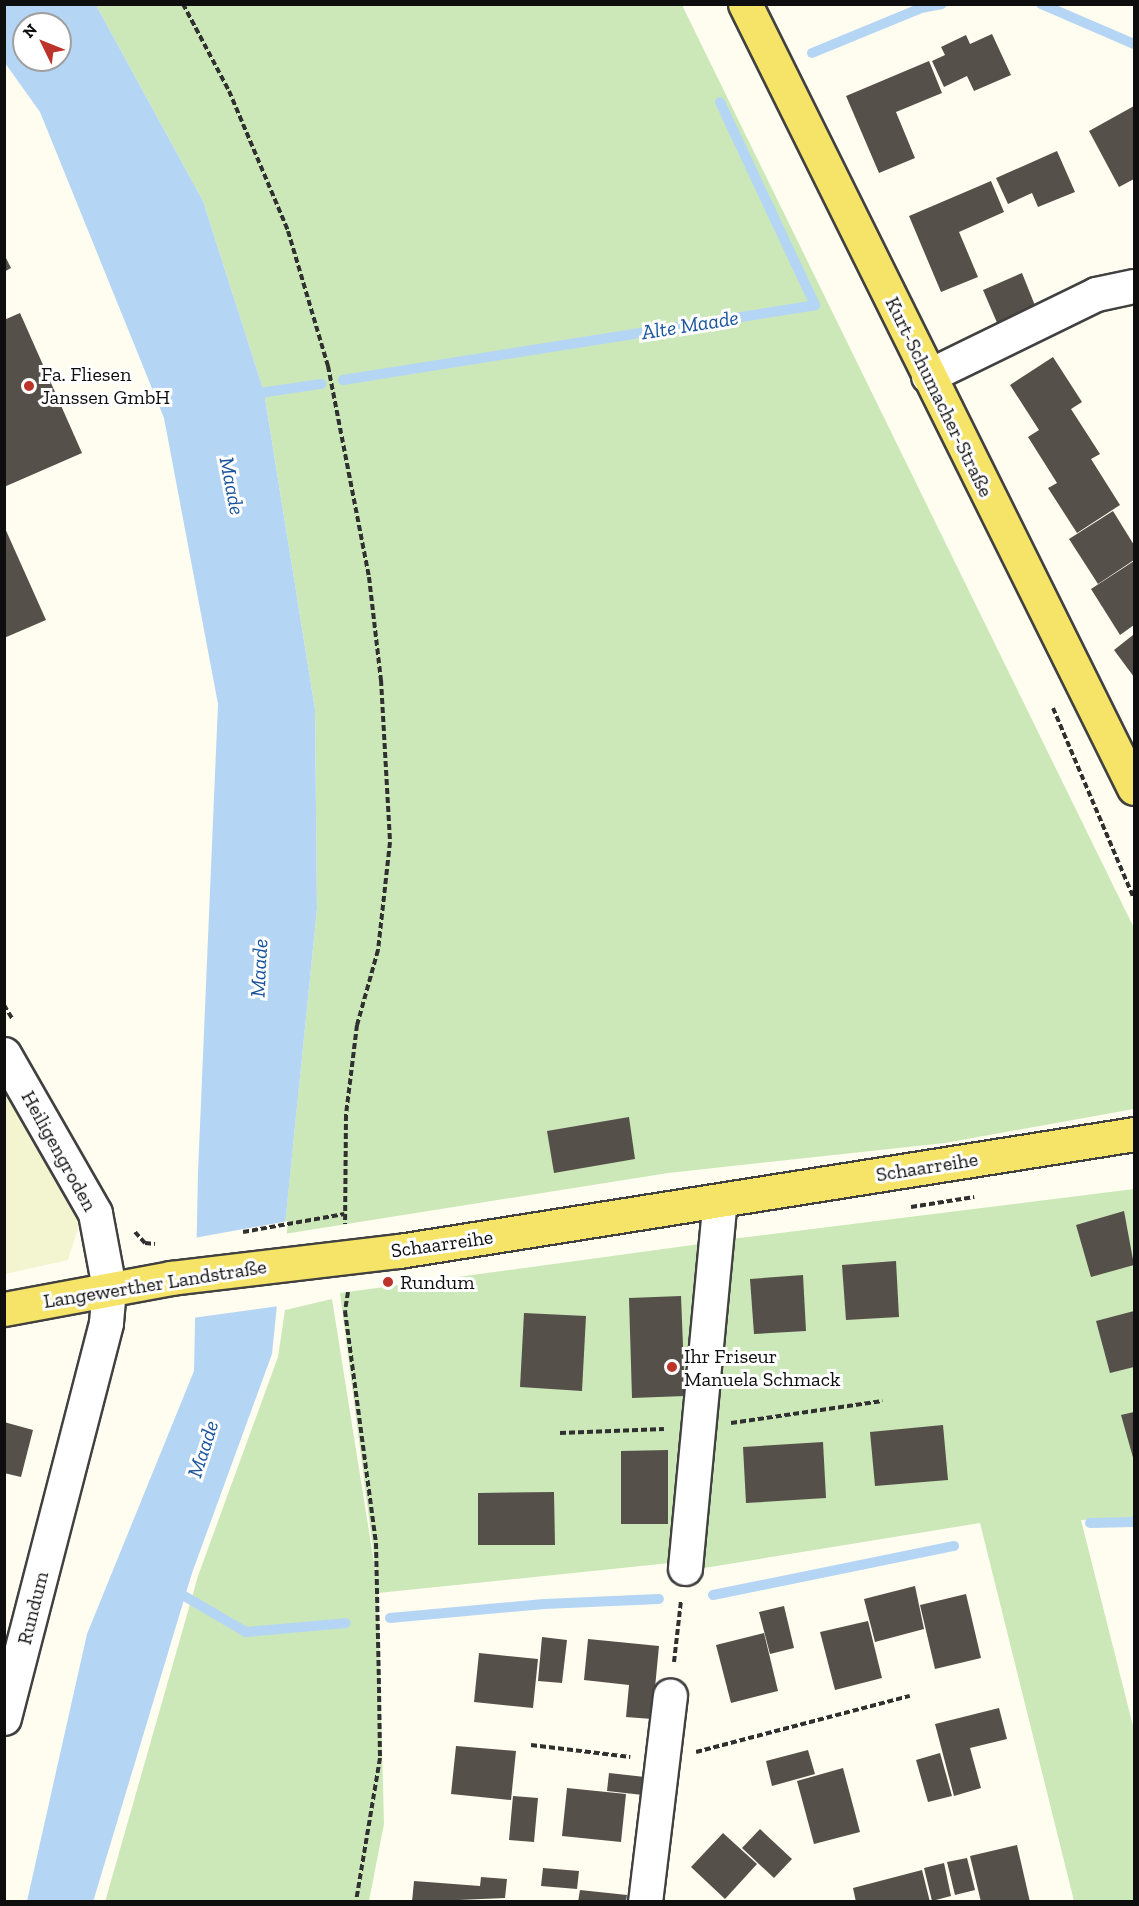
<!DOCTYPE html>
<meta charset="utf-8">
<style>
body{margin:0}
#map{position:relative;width:1139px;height:1906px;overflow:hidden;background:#fffdef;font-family:"Zilla Slab",serif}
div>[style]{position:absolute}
.farmland>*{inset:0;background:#f3f4d0}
.green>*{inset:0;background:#cce8b9}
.water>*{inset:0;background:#b5d5f5}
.pier>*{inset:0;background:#fffdef}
.stream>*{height:10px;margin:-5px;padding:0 5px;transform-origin:5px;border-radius:5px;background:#b5d5f5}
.building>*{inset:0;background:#56504a}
.path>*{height:4px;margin-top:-2px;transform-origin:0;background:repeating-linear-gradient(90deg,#303030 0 6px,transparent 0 9px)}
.roads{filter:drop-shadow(2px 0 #414141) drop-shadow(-2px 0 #414141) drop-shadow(0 2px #414141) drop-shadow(0 -2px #414141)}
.minor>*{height:33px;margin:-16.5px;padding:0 16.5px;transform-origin:16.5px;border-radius:16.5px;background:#fff}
.major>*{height:33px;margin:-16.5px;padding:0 16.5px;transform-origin:16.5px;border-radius:16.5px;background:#f5e468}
.dots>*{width:16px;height:16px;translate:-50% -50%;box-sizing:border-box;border:3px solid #fff;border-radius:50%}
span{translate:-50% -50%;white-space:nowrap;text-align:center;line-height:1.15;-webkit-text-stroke:6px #fff;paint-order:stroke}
.poi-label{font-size:20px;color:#0e0e0e}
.left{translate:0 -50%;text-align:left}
.street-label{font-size:20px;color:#0e0e0e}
.water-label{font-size:21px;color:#19549d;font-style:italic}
.frame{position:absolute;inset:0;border:6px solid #0e0e0e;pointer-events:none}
.north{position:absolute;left:12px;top:12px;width:60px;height:60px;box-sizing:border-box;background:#fff;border:2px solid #9f9f9f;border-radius:50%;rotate:313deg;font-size:16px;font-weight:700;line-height:24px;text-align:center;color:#0e0e0e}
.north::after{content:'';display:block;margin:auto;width:21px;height:27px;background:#bb3329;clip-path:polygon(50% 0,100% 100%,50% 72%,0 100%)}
</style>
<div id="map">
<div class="farmland">
<i style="clip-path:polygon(4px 1091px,80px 1222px,68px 1260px,5px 1274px)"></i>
</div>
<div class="green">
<i style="clip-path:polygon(96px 5px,682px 5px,1134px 928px,1134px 1109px,945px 1143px,668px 1173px,284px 1234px,317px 909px,315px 709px,264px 392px,203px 201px)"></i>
<i style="clip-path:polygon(1134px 1189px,1134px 1518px,1081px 1520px,1134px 1730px,1134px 1901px,1074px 1901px,980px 1523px,698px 1569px,723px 1240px)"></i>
<i style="clip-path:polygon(700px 1244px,670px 1563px,378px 1593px,384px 1824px,369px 1901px,105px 1902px,198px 1576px,278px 1357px,285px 1310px,332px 1299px,378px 1588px,340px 1293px)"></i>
</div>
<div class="water">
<i style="clip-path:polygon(evenodd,4px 5px,96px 5px,203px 201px,264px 392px,315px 709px,317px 909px,272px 1354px,192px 1573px,93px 1902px,27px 1901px,87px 1634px,194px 1371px,198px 1172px,218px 704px,164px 418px,40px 112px,5px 63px,4px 5px,24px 24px,60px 24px,60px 60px,24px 60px,24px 24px)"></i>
</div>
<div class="pier">
<i style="clip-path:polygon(288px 1221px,279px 1306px,192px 1318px,194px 1238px)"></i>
</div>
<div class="stream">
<i style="left:1041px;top:4px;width:101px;rotate:23.3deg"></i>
<i style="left:812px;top:53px;width:118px;rotate:-22.4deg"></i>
<i style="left:921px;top:8px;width:21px;rotate:-11deg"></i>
<i style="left:343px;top:380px;width:478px;rotate:-9deg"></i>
<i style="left:815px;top:305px;width:224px;rotate:-115.1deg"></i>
<i style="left:253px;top:394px;width:69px;rotate:-8.4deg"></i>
<i style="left:1090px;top:1523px;width:44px;rotate:-1.3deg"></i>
<i style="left:174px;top:1590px;width:83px;rotate:30.3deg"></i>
<i style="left:246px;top:1632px;width:100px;rotate:-5.1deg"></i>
<i style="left:713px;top:1595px;width:246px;rotate:-11.5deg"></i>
<i style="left:390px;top:1618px;width:155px;rotate:-5.2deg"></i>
<i style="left:544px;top:1604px;width:115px;rotate:-2.5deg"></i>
</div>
<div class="building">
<i style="clip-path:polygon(992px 34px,1011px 75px,974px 91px,967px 76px,944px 87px,932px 61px,945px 55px,941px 47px,966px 35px,970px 44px)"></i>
<i style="clip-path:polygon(929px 61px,942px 93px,896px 112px,915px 158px,879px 173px,846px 96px)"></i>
<i style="clip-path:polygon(1134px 106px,1134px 179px,1119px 187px,1089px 131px)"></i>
<i style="clip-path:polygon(1057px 151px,1075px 192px,1038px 207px,1032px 193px,1008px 204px,996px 178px)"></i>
<i style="clip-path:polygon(991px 181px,1004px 212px,959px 232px,978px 277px,941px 292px,909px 216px)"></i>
<i style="clip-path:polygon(4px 254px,11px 268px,4px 272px)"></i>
<i style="clip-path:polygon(1022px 273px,1036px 308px,998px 325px,983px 290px)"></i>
<i style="clip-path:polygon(20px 313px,82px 453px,4px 487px,4px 320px)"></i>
<i style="clip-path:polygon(1053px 357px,1082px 402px,1071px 409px,1100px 454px,1091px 459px,1120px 505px,1077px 533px,1048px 488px,1057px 483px,1028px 437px,1039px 430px,1010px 385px)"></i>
<i style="clip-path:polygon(1113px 511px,1134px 545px,1134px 560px,1098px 584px,1069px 539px)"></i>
<i style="clip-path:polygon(4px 526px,46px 620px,4px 638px)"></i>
<i style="clip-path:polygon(1134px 561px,1134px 625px,1120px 635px,1091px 589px)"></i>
<i style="clip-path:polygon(1133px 635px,1134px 637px,1134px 677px,1114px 650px)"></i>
<i style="clip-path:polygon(629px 1117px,635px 1159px,554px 1173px,547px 1131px)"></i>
<i style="clip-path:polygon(1124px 1211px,1134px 1265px,1091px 1277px,1076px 1225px)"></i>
<i style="clip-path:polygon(896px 1261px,899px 1317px,846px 1320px,842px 1265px)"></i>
<i style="clip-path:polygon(803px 1275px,806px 1331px,754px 1334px,750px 1279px)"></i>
<i style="clip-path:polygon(681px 1296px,685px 1396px,632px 1398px,629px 1298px)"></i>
<i style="clip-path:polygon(1134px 1311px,1134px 1367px,1110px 1373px,1096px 1321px)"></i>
<i style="clip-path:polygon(524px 1313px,586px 1316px,582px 1391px,520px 1387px)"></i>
<i style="clip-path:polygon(1134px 1412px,1134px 1461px,1121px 1415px)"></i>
<i style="clip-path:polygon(4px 1422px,33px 1430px,21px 1477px,4px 1473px)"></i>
<i style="clip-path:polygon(943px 1425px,948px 1480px,875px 1486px,870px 1432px)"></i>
<i style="clip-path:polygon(823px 1442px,826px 1498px,746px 1503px,743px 1447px)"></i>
<i style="clip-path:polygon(668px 1450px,668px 1524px,621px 1524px,621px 1451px)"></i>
<i style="clip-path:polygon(554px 1492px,555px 1545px,478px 1545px,478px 1493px)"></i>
<i style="clip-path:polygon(915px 1586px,924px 1629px,875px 1642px,864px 1599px)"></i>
<i style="clip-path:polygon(966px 1594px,981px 1658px,935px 1669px,920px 1605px)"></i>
<i style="clip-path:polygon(784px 1606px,794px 1648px,770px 1654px,759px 1612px)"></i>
<i style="clip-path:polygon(868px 1621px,882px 1678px,835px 1690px,820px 1632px)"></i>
<i style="clip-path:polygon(764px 1633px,778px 1691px,731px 1703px,716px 1645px)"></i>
<i style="clip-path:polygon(542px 1637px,567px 1640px,562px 1683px,538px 1681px)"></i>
<i style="clip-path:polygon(588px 1639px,659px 1646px,652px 1719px,626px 1717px,629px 1685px,584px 1680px)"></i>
<i style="clip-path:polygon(479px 1653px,538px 1659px,533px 1708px,474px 1702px)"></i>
<i style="clip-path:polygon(999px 1708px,1007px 1739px,970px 1748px,981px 1788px,954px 1796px,935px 1724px)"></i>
<i style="clip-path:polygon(456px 1746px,516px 1751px,511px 1800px,451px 1794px)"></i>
<i style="clip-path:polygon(808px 1750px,815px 1774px,772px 1786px,766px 1761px)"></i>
<i style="clip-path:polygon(940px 1753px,952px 1796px,928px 1802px,916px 1760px)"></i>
<i style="clip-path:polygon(843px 1768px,860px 1832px,814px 1844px,797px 1781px)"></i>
<i style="clip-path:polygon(609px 1773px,645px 1777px,643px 1795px,607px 1791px)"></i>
<i style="clip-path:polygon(567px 1788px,626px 1794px,621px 1842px,562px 1836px)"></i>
<i style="clip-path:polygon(513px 1796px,538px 1798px,534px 1842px,509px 1840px)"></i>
<i style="clip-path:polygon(760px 1829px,792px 1859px,774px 1878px,742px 1848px)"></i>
<i style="clip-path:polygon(723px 1833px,757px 1864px,725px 1899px,691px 1867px)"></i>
<i style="clip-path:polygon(1017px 1845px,1030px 1902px,981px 1902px,970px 1856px)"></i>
<i style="clip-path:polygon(967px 1858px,975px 1890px,955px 1895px,947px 1862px)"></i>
<i style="clip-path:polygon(944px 1863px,951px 1896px,932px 1901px,924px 1868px)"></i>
<i style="clip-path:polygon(543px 1868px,579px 1871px,577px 1889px,541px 1886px)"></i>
<i style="clip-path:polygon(922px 1870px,930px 1902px,856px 1902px,853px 1888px)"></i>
<i style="clip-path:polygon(481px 1877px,507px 1879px,505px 1898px,412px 1902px,414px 1881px,480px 1886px)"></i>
<i style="clip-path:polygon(580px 1890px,627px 1895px,626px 1902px,578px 1902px)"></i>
</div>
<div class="path">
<i style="left:183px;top:4px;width:98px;rotate:62.1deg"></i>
<i style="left:229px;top:91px;width:152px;rotate:67.1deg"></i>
<i style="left:288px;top:231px;width:141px;rotate:73.5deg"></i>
<i style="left:328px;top:366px;width:215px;rotate:79deg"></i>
<i style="left:369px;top:577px;width:104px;rotate:83.4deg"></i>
<i style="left:381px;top:680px;width:162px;rotate:86.8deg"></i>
<i style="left:390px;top:842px;width:109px;rotate:96.3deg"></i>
<i style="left:378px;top:950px;width:78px;rotate:105.6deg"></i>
<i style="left:357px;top:1025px;width:91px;rotate:97deg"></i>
<i style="left:346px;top:1115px;width:109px;rotate:90.5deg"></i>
<i style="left:1053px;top:708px;width:207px;rotate:67deg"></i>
<i style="left:4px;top:1005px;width:17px;rotate:59deg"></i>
<i style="left:911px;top:1207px;width:64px;rotate:-9deg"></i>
<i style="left:135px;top:1232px;width:15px;rotate:48deg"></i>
<i style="left:145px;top:1243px;width:10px;rotate:6deg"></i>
<i style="left:243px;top:1232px;width:103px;rotate:-10.1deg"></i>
<i style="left:348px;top:1292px;width:19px;rotate:99deg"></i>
<i style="left:345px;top:1311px;width:234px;rotate:82.4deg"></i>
<i style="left:376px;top:1543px;width:144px;rotate:88.8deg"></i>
<i style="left:379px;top:1687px;width:71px;rotate:89.2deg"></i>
<i style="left:380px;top:1758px;width:146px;rotate:99.5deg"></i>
<i style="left:731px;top:1423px;width:153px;rotate:-8.3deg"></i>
<i style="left:560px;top:1433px;width:104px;rotate:-2.2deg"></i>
<i style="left:674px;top:1662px;width:61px;rotate:-83.5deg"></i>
<i style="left:531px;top:1745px;width:100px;rotate:6.9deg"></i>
<i style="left:696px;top:1752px;width:221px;rotate:-14.7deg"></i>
</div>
<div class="roads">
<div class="minor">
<i style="left:928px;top:376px;width:187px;rotate:-26deg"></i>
<i style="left:1096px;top:294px;width:39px;rotate:-12deg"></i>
<i style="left:4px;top:1054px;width:183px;rotate:60.2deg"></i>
<i style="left:95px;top:1213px;width:76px;rotate:79.4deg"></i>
<i style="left:109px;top:1288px;width:35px;rotate:95deg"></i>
<i style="left:106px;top:1323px;width:408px;rotate:104.5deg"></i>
<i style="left:685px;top:1568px;width:369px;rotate:-84.6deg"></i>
<i style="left:645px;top:1902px;width:208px;rotate:-83.1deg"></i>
</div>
<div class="major">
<i style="left:745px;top:4px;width:875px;rotate:63.61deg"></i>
<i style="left:4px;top:1309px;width:170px;rotate:-10.5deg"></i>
<i style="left:171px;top:1278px;width:230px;rotate:-6.8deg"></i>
<i style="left:399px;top:1251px;width:744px;rotate:-9.04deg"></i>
</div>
</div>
<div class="dots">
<i style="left:29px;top:386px;background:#bb3329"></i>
<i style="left:388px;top:1282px;background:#bb3329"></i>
<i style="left:672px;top:1367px;background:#bb3329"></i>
</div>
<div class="poi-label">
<span class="left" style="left:41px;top:386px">Fa. Fliesen<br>Janssen GmbH</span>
<span class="left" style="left:400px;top:1282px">Rundum</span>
<span class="left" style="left:684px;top:1368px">Ihr Friseur<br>Manuela Schmack</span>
</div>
<div class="street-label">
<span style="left:939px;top:397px;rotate:64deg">Kurt-Schumacher-Straße</span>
<span style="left:59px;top:1151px;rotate:61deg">Heiligengroden</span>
<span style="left:927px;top:1167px;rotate:-9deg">Schaarreihe</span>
<span style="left:442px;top:1244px;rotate:-8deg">Schaarreihe</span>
<span style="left:155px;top:1284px;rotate:-9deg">Langewerther Landstraße</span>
<span style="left:33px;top:1608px;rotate:-76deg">Rundum</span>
</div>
<div class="water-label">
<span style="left:690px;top:325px;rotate:-9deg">Alte Maade</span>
<span style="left:232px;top:486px;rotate:79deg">Maade</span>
<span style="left:259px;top:968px;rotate:-87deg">Maade</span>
<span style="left:203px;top:1449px;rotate:-72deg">Maade</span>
</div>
<div class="frame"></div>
<div class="north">N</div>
</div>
